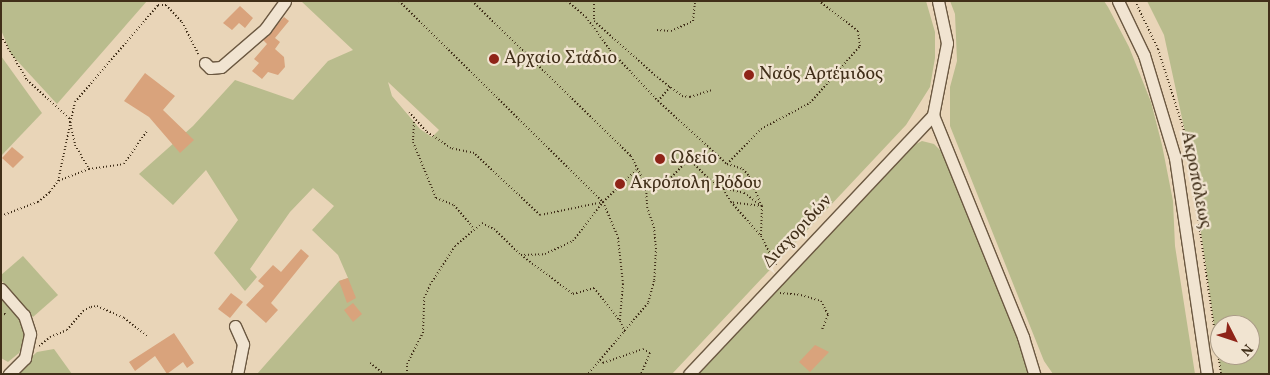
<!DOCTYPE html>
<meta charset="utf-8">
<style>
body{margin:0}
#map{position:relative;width:1270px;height:375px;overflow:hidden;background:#e9d5b8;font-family:Vollkorn,serif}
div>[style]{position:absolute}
.green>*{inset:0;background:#b9bc8d}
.building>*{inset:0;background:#d9a37c}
.path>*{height:2px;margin-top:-1px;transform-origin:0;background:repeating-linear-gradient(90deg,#412f19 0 1px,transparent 0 3.5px)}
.roads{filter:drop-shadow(1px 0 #6b5841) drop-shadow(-1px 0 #6b5841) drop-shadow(0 1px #6b5841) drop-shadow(0 -1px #6b5841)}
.minor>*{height:11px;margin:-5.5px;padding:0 5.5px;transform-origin:5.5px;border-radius:5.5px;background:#f1e4d1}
.dots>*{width:14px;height:14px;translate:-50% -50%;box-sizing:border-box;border:2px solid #f1e4d1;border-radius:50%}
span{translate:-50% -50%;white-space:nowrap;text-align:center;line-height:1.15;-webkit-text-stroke:4.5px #f1e4d1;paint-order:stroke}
.poi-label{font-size:18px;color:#412f19}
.left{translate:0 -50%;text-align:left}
.street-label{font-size:18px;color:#412f19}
.frame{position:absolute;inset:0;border:2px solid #412f19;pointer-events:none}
.north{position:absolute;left:1210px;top:315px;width:50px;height:50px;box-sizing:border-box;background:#f1e4d1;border:1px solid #ab9c87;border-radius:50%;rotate:131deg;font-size:14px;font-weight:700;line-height:20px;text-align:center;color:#412f19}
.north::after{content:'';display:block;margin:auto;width:18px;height:22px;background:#8f2418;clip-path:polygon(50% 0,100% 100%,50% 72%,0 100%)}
</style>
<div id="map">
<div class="green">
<i style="clip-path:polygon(1px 1px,147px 1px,57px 104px,11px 54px,1px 30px)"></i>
<i style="clip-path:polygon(evenodd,301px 1px,926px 1px,935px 32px,935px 58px,930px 87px,906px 125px,672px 374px,257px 374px,339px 281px,348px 278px,338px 255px,312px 230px,334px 206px,313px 188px,290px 212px,250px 269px,257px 277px,245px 291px,214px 253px,238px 220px,206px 170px,173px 205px,139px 174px,193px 126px,235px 80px,293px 100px,328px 61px,353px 50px,301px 1px,388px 82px,439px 130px,432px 137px,420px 129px,392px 96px,388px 82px)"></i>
<i style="clip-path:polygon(950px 1px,1104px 1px,1108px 7px,1129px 47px,1151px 102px,1162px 145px,1173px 201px,1175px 246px,1195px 374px,1053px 374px,1044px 361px,950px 126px,950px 87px,957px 61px,955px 14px)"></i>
<i style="clip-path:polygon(evenodd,1147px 1px,1269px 1px,1269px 374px,1221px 374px,1190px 155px,1164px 35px,1147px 1px,1220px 325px,1250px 325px,1250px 355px,1220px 355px,1220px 325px)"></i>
<i style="clip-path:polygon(1px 56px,42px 113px,1px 156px)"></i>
<i style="clip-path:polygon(922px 141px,934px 144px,945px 155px,1032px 374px,696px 374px,908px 148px)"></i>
<i style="clip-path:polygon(23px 256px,58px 295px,33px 317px,1px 280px,1px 275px)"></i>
<i style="clip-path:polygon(1px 290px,24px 320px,25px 341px,19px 353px,8px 362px,1px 358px)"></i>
<i style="clip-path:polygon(54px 349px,72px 374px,12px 374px,37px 352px)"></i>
</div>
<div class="building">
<i style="clip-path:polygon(240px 6px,253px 18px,245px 28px,239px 23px,232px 30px,223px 23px)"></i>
<i style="clip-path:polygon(284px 17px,289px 21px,275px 38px,280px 42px,275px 49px,284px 57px,285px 67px,278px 75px,268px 72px,262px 79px,252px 71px,259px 63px,254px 59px,267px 44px,263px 40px)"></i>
<i style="clip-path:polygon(145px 73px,175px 96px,163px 110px,194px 140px,180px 153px,149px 117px,124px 101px)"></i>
<i style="clip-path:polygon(12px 147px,24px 157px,13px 168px,2px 158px)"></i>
<i style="clip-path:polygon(301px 249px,309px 256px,271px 303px,278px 310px,266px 323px,246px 305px,264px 286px,258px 281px,273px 265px,281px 272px)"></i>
<i style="clip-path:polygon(348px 278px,356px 298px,347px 303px,339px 281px)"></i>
<i style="clip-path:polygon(231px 293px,243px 302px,230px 318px,218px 309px)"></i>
<i style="clip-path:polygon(353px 303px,362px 314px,353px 322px,344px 310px)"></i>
<i style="clip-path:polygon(174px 333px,194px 363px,187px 368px,183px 362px,167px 374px,155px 356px,135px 371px,129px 362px)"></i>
<i style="clip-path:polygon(815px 345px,829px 352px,810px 372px,799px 362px)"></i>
</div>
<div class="path">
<i style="left:399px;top:1px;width:286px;rotate:44.6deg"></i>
<i style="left:603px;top:202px;width:64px;rotate:168.3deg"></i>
<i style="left:540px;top:215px;width:91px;rotate:-136.8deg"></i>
<i style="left:474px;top:153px;width:24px;rotate:-168deg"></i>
<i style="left:451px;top:148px;width:30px;rotate:-146deg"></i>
<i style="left:426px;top:131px;width:25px;rotate:-132deg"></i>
<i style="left:472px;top:1px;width:222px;rotate:44.3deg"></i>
<i style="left:631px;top:156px;width:34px;rotate:63deg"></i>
<i style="left:646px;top:186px;width:21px;rotate:87deg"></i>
<i style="left:647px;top:207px;width:21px;rotate:71deg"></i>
<i style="left:654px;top:227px;width:21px;rotate:85deg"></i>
<i style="left:656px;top:248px;width:33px;rotate:93deg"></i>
<i style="left:654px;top:281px;width:23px;rotate:105deg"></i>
<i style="left:648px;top:303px;width:93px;rotate:130.2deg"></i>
<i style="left:567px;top:1px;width:25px;rotate:40deg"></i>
<i style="left:586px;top:17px;width:41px;rotate:54deg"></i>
<i style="left:610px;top:50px;width:70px;rotate:46.7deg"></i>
<i style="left:658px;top:101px;width:93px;rotate:42.4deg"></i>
<i style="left:727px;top:164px;width:17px;rotate:17deg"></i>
<i style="left:743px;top:169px;width:9px;rotate:49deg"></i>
<i style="left:749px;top:176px;width:33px;rotate:67deg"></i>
<i style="left:762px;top:206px;width:31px;rotate:-173deg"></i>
<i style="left:731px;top:202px;width:16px;rotate:-120deg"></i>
<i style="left:723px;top:188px;width:15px;rotate:-148deg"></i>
<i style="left:710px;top:180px;width:30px;rotate:-135deg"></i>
<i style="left:689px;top:159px;width:39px;rotate:134deg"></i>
<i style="left:662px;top:187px;width:14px;rotate:-176deg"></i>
<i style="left:594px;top:1px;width:20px;rotate:90deg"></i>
<i style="left:594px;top:21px;width:84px;rotate:41.6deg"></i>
<i style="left:657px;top:77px;width:31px;rotate:37deg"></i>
<i style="left:682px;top:96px;width:8px;rotate:7deg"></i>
<i style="left:690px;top:97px;width:22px;rotate:-18deg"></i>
<i style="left:1135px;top:1px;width:53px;rotate:64.4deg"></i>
<i style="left:1158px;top:49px;width:92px;rotate:72.3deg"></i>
<i style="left:1186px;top:137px;width:240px;rotate:81.6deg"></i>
<i style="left:657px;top:30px;width:14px;rotate:4deg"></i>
<i style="left:671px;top:31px;width:24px;rotate:-24deg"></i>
<i style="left:693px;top:21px;width:20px;rotate:-84deg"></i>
<i style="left:1px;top:36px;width:51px;rotate:59.4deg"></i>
<i style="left:27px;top:80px;width:57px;rotate:42.1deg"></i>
<i style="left:69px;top:118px;width:28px;rotate:77deg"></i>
<i style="left:75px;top:145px;width:28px;rotate:60deg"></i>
<i style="left:89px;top:169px;width:33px;rotate:159deg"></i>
<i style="left:658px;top:101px;width:20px;rotate:-49deg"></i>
<i style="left:414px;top:122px;width:20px;rotate:93deg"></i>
<i style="left:413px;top:142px;width:61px;rotate:67.7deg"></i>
<i style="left:436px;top:198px;width:19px;rotate:21deg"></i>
<i style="left:454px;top:205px;width:30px;rotate:50deg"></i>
<i style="left:727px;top:164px;width:49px;rotate:-45.8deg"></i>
<i style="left:761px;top:129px;width:55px;rotate:-28deg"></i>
<i style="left:810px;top:103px;width:76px;rotate:-48.7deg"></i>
<i style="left:860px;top:46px;width:15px;rotate:-98deg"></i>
<i style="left:858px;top:31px;width:49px;rotate:-142.4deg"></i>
<i style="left:89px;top:169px;width:35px;rotate:-8deg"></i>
<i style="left:124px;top:164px;width:40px;rotate:-55.1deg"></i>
<i style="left:723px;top:188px;width:22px;rotate:13deg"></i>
<i style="left:744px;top:193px;width:22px;rotate:36deg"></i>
<i style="left:762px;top:206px;width:30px;rotate:92deg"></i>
<i style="left:761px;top:236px;width:34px;rotate:63deg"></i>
<i style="left:603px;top:202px;width:39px;rotate:67deg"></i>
<i style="left:618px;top:238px;width:46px;rotate:83.8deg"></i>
<i style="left:623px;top:284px;width:37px;rotate:95deg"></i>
<i style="left:620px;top:321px;width:12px;rotate:66deg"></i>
<i style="left:731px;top:202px;width:45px;rotate:48.6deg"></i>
<i style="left:1px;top:216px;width:40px;rotate:-21deg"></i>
<i style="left:38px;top:202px;width:16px;rotate:-40deg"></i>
<i style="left:50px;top:192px;width:14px;rotate:-54deg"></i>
<i style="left:58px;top:181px;width:81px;rotate:-77.9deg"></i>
<i style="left:75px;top:102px;width:128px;rotate:-49.4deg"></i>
<i style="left:158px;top:5px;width:8px"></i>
<i style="left:166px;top:5px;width:23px;rotate:47deg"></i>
<i style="left:182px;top:22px;width:36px;rotate:63deg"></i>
<i style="left:521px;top:255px;width:24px;rotate:-2deg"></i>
<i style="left:545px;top:254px;width:31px;rotate:-25deg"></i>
<i style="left:573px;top:241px;width:49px;rotate:-52.4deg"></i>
<i style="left:603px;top:202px;width:46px;rotate:-44.1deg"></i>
<i style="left:780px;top:293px;width:21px;rotate:5deg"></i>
<i style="left:801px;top:295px;width:21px;rotate:17deg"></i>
<i style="left:821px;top:301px;width:16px;rotate:63deg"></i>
<i style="left:828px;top:315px;width:16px;rotate:112deg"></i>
<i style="left:1px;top:313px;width:7px;rotate:16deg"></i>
<i style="left:39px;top:346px;width:14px;rotate:-39deg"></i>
<i style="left:50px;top:337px;width:18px;rotate:-22deg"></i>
<i style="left:67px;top:330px;width:25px;rotate:-50deg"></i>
<i style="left:83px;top:311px;width:9px;rotate:-27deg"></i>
<i style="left:91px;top:307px;width:6px;rotate:-9deg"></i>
<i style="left:97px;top:306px;width:30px;rotate:24deg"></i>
<i style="left:124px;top:318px;width:31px;rotate:38deg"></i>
<i style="left:600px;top:360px;width:4px;rotate:45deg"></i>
<i style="left:603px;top:363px;width:42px;rotate:-19.3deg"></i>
<i style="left:643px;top:349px;width:8px;rotate:30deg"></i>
<i style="left:650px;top:353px;width:23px;rotate:113deg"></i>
<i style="left:370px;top:363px;width:18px;rotate:38deg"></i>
<i style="left:407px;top:374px;width:10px;rotate:-90deg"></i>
<i style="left:407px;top:364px;width:35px;rotate:-63deg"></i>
<i style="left:423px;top:333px;width:35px;rotate:-88deg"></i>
<i style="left:424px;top:298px;width:14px;rotate:-65deg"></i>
<i style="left:430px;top:285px;width:46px;rotate:-57.3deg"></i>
<i style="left:455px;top:246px;width:35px;rotate:-40deg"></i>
<i style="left:482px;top:223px;width:13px;rotate:27deg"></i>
<i style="left:494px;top:229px;width:37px;rotate:44deg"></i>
<i style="left:521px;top:255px;width:65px;rotate:36.9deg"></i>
<i style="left:573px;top:294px;width:22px;rotate:-16deg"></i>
<i style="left:594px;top:288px;width:42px;rotate:51.8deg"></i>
</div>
<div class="roads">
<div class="minor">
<i style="left:938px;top:1px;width:43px;rotate:77.9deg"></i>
<i style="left:947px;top:43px;width:73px;rotate:101deg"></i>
<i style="left:933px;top:115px;width:240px;rotate:67.9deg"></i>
<i style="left:1023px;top:337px;width:39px;rotate:73deg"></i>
<i style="left:1118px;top:1px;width:60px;rotate:64.3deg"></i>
<i style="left:1144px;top:55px;width:108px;rotate:73.2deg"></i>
<i style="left:1175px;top:158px;width:218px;rotate:81.6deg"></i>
<i style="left:205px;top:63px;width:7px;rotate:45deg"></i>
<i style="left:210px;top:68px;width:11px;rotate:-5deg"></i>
<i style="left:221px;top:67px;width:58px;rotate:-40.8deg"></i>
<i style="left:265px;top:29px;width:34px;rotate:-54deg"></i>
<i style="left:1px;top:289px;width:35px;rotate:49deg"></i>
<i style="left:24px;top:315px;width:20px;rotate:72deg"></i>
<i style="left:30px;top:334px;width:25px;rotate:102deg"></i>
<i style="left:25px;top:358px;width:23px;rotate:135deg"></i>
<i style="left:235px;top:326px;width:20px;rotate:66deg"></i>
<i style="left:243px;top:344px;width:31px;rotate:101deg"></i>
<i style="left:689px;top:374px;width:356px;rotate:-46.7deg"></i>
</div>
</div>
<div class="dots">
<i style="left:494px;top:59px;background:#8f2418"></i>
<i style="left:749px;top:75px;background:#8f2418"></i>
<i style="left:660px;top:159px;background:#8f2418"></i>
<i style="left:620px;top:184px;background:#8f2418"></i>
</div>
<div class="poi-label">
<span class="left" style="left:504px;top:59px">Αρχαίο Στάδιο</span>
<span class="left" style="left:759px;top:75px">Ναός Αρτέμιδος</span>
<span class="left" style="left:670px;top:159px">Ωδείο</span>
<span class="left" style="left:630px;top:184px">Ακρόπολη Ρόδου</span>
</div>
<div class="street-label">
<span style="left:1195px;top:180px;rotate:79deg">Ακροπόλεως</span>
<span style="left:798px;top:232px;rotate:-47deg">Διαγοριδών</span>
</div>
<div class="frame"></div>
<div class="north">N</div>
</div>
